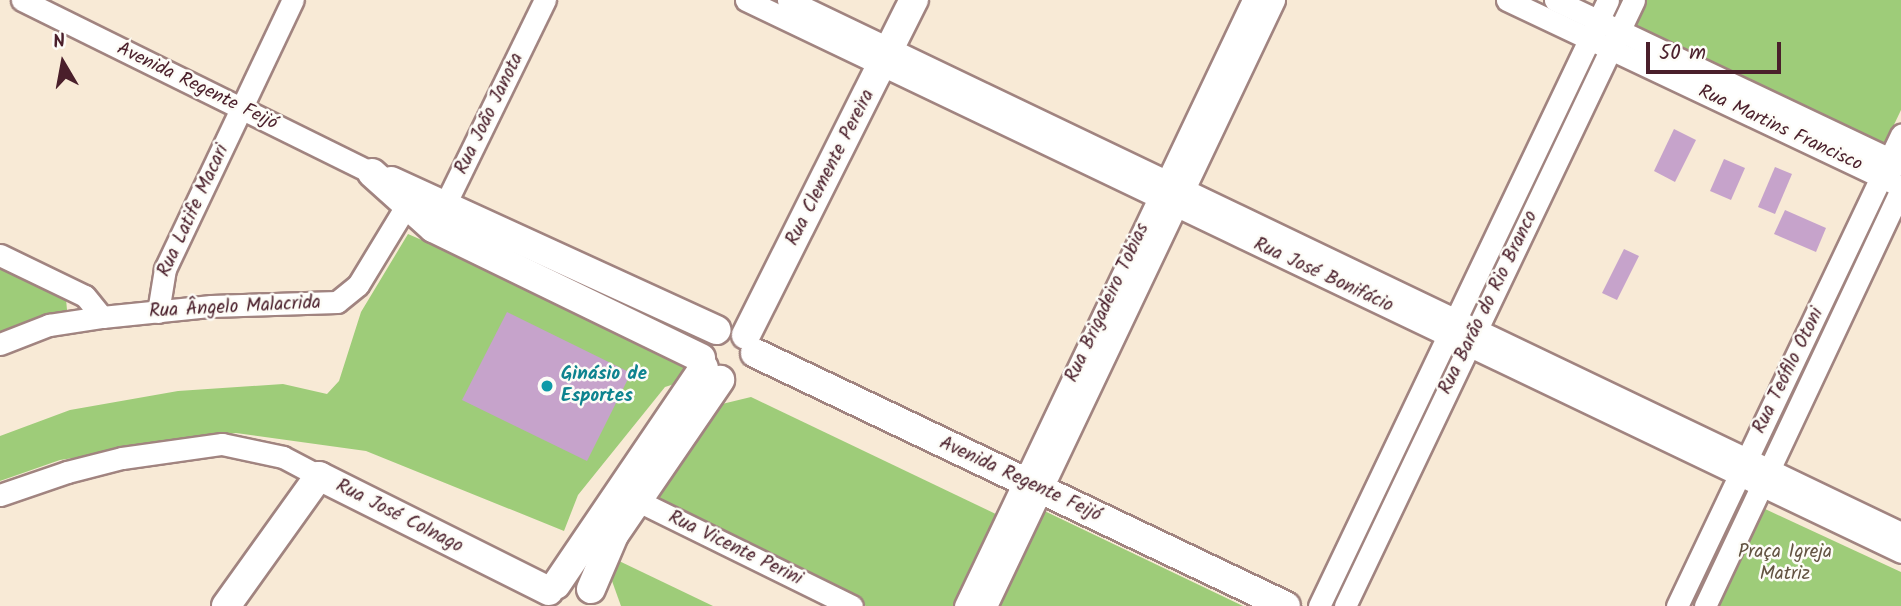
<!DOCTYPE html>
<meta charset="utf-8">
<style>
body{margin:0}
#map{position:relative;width:1901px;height:606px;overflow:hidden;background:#f8ead6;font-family:Kalam,sans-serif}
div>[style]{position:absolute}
.green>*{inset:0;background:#9ecc79}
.building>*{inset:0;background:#c6a3cb}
.roads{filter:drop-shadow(2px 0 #a18480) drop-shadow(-2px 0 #a18480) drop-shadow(0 2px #a18480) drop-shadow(0 -2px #a18480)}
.street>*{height:21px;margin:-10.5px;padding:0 10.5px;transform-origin:10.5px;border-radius:10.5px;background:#fff}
.secondary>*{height:28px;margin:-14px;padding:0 14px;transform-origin:14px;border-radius:14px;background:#fff}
.dots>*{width:19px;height:19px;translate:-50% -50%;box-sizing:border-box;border:4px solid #fdfcf7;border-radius:50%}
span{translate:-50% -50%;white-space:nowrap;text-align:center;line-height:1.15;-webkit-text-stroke:5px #fdfcf7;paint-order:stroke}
.street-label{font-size:19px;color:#4a1f2b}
.culture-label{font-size:19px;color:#0d838f;font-weight:700}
.left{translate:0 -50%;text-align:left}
.park-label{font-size:19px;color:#635342}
.north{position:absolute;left:28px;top:28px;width:70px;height:70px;-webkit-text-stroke:5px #fdfcf7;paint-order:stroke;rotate:350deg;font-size:19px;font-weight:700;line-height:28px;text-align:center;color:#4a1f2b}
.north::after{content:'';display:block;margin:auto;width:24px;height:32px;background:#4a1f2b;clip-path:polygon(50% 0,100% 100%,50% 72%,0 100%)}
.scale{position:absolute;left:1646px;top:42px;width:135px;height:32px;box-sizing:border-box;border:4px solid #4a1f2b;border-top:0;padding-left:9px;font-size:21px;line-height:24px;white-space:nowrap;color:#4a1f2b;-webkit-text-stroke:5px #fdfcf7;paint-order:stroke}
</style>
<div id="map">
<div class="green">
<i style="clip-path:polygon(1640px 0,1901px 0,1901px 110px,1881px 152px,1625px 30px)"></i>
<i style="clip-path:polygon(408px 234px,690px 357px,690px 379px,665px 387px,578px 495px,564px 531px,366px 451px,236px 433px,60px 460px,0 481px,0 436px,70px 410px,178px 391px,283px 384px,327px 394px,339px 381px,361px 312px)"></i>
<i style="clip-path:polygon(0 268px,66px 299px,67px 310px,0 336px)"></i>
<i style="clip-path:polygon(751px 397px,1000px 516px,956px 606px,866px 606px,650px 504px,722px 404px)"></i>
<i style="clip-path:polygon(1034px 506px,1243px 606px,986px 606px)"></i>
<i style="clip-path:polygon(1763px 508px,1901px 572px,1901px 606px,1717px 606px)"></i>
<i style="clip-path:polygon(617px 560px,713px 606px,621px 606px,612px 581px)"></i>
</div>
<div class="building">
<i style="clip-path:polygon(1674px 129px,1696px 140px,1675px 182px,1654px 171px)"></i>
<i style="clip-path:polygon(1724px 159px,1745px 168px,1731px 200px,1710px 191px)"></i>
<i style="clip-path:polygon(1775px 167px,1792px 174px,1775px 214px,1758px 207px)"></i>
<i style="clip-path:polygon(1785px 210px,1826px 228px,1816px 252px,1774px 234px)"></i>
<i style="clip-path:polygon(1624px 249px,1639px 256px,1617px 300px,1602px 293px)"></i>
<i style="clip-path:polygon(507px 312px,631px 373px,587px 461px,462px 400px)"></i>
</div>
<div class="roads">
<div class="street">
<i style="left:22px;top:0;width:390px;rotate:26.3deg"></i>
<i style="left:746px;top:0;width:1280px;rotate:25.54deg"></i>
<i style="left:788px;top:0;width:1234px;rotate:25.59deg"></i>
<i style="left:1507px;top:0;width:428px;rotate:25.3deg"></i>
<i style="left:1555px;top:0;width:383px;rotate:25.4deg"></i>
<i style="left:439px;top:217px;width:242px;rotate:-64deg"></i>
<i style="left:0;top:255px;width:94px;rotate:25.8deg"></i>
<i style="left:85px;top:296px;width:27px;rotate:51deg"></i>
<i style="left:158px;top:312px;width:44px;rotate:-80.8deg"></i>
<i style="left:165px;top:269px;width:298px;rotate:-64.6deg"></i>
<i style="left:0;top:344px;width:53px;rotate:-21.2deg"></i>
<i style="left:49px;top:325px;width:54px;rotate:-8.6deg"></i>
<i style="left:102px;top:317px;width:110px;rotate:-5.8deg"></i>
<i style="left:211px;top:306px;width:126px;rotate:-1.8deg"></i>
<i style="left:337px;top:302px;width:27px;rotate:-39deg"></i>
<i style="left:358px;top:285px;width:108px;rotate:-58.7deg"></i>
<i style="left:624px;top:494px;width:254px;rotate:26.2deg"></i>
<i style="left:0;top:495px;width:71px;rotate:-18.9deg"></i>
<i style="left:67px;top:472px;width:57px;rotate:-14.3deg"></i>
<i style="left:122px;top:458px;width:101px;rotate:-8deg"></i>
<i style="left:222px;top:444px;width:62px;rotate:12deg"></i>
<i style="left:283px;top:457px;width:41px;rotate:27.8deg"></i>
<i style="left:965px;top:606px;width:671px;rotate:-64.58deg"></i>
<i style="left:986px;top:606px;width:671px;rotate:-64.58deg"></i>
<i style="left:1319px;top:606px;width:671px;rotate:-64.5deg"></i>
<i style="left:1345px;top:606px;width:671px;rotate:-64.5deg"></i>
<i style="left:1677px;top:606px;width:522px;rotate:-64.56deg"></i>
<i style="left:1705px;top:606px;width:460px;rotate:-64.8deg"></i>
</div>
<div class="secondary">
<i style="left:372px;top:173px;width:82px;rotate:42deg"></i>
<i style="left:433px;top:228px;width:298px;rotate:25.9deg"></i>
<i style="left:391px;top:181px;width:358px;rotate:24.6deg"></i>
<i style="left:746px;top:335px;width:375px;rotate:-63.4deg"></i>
<i style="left:755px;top:353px;width:588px;rotate:25.48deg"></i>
<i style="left:556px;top:585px;width:263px;rotate:-55.8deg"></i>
<i style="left:591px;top:589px;width:59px;rotate:-66.9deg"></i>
<i style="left:614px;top:535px;width:188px;rotate:-55.6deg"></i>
<i style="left:226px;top:606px;width:160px;rotate:-54.4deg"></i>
<i style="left:319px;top:476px;width:257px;rotate:26.6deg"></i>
</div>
</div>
<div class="dots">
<i style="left:547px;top:386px;background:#0f9aa8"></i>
</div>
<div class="street-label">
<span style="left:197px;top:87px;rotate:26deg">Avenida Regente Feijó</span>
<span style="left:490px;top:114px;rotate:-64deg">Rua João Janota</span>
<span style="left:1780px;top:129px;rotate:25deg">Rua Martins Francisco</span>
<span style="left:831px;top:168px;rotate:-63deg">Rua Clemente Pereira</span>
<span style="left:194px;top:211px;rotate:-65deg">Rua Latife Macari</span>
<span style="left:1323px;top:276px;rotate:25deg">Rua José Bonifácio</span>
<span style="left:1108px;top:303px;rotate:-65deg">Rua Brigadeiro Tobias</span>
<span style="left:1489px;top:303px;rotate:-64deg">Rua Barão do Rio Branco</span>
<span style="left:235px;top:308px;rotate:-3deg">Rua Ângelo Malacrida</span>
<span style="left:1789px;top:371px;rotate:-64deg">Rua Teófilo Otoni</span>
<span style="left:1020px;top:480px;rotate:25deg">Avenida Regente Feijó</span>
<span style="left:399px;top:517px;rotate:27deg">Rua José Colnago</span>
<span style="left:735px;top:549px;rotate:26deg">Rua Vicente Perini</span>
</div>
<div class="culture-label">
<span class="left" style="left:561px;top:386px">Ginásio de<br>Esportes</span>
</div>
<div class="park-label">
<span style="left:1785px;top:564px">Praça Igreja<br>Matriz</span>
</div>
<div class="north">N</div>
<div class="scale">50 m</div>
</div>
